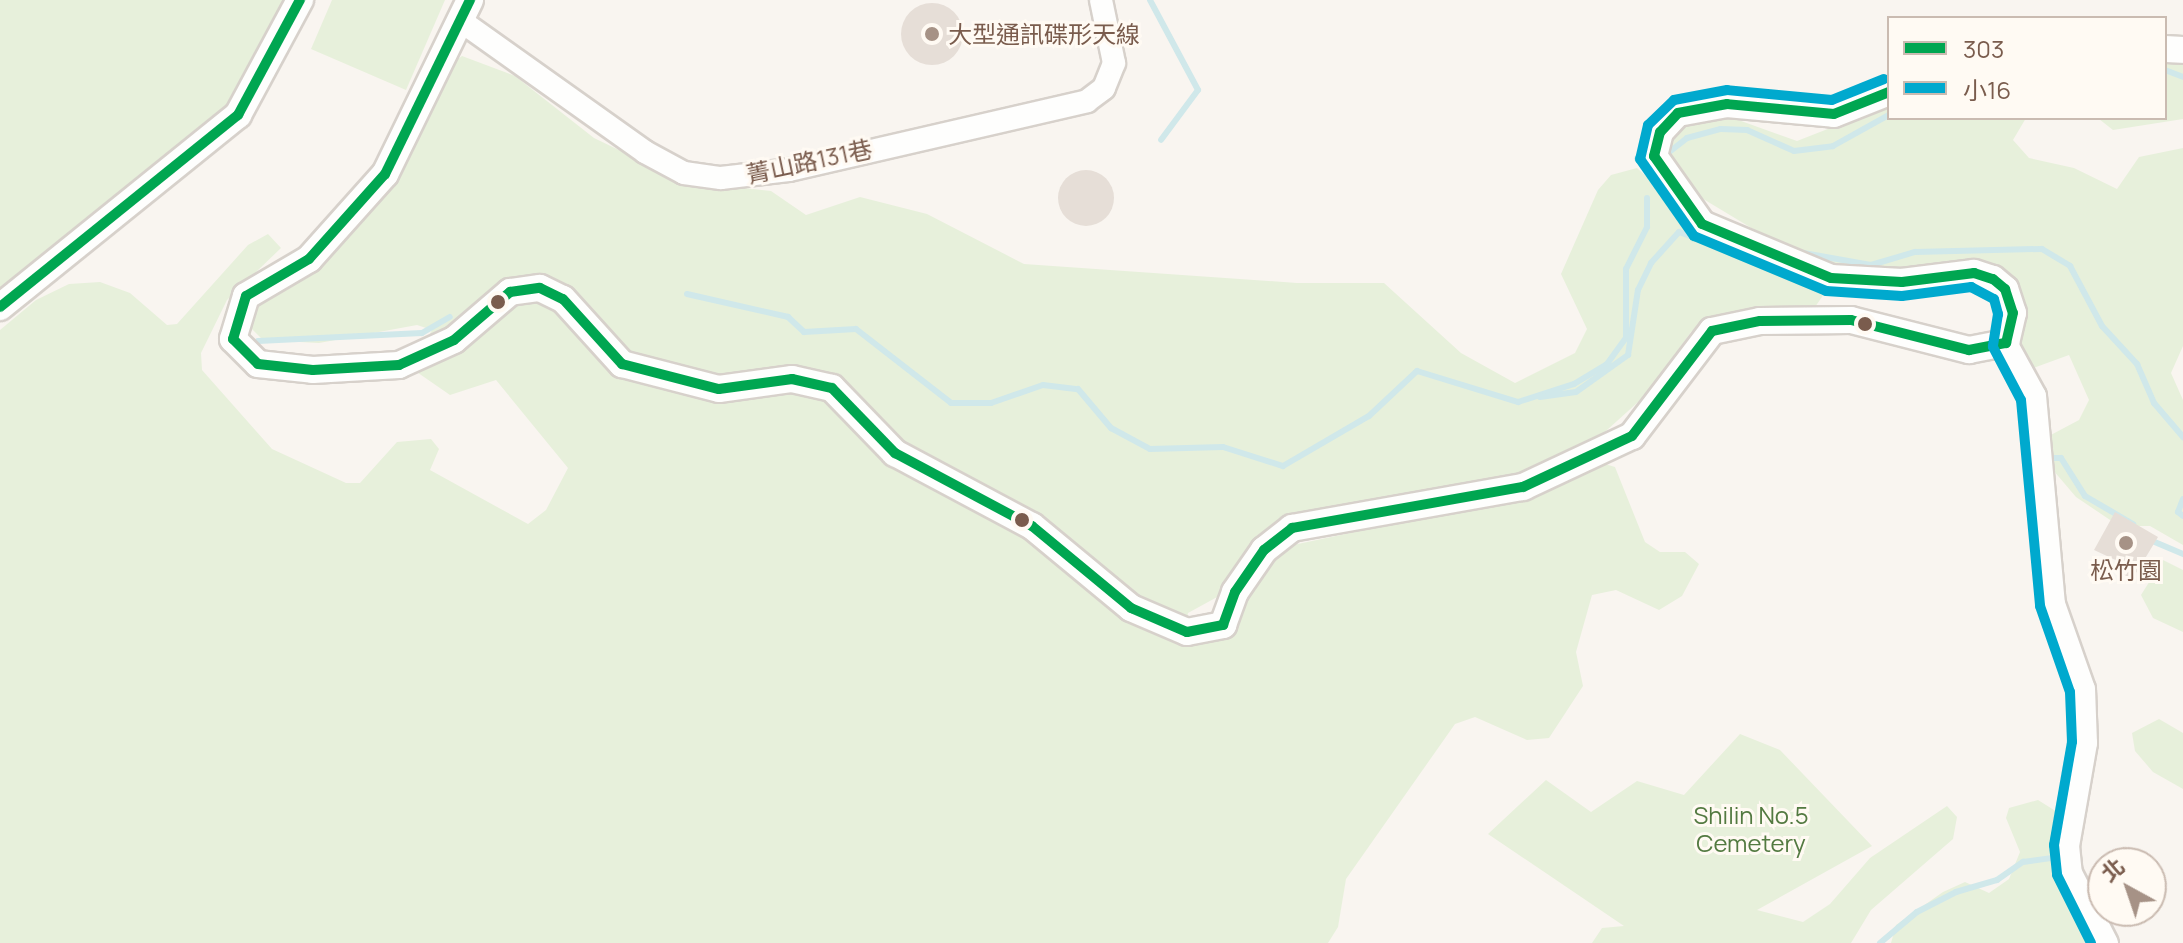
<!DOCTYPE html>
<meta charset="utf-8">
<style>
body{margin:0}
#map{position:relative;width:2183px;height:943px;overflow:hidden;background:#f9f5f0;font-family:Manrope,"Noto Sans TC",sans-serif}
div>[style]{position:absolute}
.green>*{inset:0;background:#e7f0db}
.stream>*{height:6px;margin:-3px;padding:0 3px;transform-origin:3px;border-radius:3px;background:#d0e8ea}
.building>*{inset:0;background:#e6ded7}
.round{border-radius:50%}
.roads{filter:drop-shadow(2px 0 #d7d1cb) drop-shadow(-2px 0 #d7d1cb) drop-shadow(0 2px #d7d1cb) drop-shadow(0 -2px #d7d1cb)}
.minor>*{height:22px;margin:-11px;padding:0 11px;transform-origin:11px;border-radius:11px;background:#fefefd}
.tertiary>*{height:26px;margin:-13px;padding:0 13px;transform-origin:13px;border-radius:13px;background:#fefefd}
.bus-1>*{height:10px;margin:-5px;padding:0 5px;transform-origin:5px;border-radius:5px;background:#00a651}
.bus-2>*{height:10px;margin:-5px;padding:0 5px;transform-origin:5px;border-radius:5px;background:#00a9ce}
.dots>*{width:22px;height:22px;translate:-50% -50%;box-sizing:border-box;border:4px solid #fffaf3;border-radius:50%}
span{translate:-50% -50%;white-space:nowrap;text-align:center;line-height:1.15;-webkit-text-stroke:6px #fffaf3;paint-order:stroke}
.poi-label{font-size:24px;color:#7a5c4d}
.left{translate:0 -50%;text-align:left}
.street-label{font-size:24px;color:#7a5c4d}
.park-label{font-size:24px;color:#537a41}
.legend{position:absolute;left:1887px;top:16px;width:280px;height:104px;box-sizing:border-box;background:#fffaf3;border:2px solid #cabbb1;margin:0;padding:10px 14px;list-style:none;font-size:24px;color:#7a5c4d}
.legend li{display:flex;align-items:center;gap:16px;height:40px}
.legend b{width:40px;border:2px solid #cabbb1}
.north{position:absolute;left:2087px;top:847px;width:80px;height:80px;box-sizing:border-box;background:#fffaf3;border:2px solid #cabbb1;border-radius:50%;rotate:320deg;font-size:22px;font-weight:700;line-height:32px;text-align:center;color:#7a5c4d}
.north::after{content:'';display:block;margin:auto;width:28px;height:36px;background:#a69286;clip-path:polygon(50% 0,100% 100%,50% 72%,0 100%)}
</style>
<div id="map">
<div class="green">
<i style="clip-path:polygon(0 0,290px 0,232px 108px,0 293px)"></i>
<i style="clip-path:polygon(332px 0,445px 0,406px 90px,311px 49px)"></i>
<i style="clip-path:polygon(2165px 51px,2183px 51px,2183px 119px,2113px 130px,2099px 119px,2165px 118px)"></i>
<i style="clip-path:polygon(462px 56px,515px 76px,594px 138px,683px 181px,771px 191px,806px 215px,860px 197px,927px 214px,1024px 264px,1297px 283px,1384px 283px,1461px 353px,1515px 383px,1575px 353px,1587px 329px,1561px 274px,1598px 190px,1611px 175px,1637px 168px,1674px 202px,1821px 285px,1824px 294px,1815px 307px,1799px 311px,1714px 315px,1691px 332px,1647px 394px,1587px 448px,1506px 481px,1290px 514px,1252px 545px,1219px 596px,1188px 613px,1187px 620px,1212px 636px,1264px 564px,1293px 545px,1536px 494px,1605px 464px,1615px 467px,1645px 542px,1660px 552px,1685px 552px,1699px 564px,1682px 596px,1659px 610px,1616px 590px,1592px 595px,1576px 652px,1583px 686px,1549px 738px,1527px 740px,1475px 717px,1455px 724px,1346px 879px,1338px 927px,1328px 943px,0 943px,0 330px,36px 300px,69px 284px,100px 282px,130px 293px,167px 325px,177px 324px,248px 245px,268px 234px,281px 248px,227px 300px,201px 353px,202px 370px,272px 449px,346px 483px,360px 483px,397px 442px,431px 439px,439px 449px,430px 470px,528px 524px,546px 510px,568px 468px,496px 380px,450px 395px,411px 368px,432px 330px,417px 325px,319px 343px,263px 340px,247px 324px,264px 293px,304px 272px,444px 69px)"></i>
<i style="clip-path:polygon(1889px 105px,1889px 118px,2026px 118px,2013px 140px,2029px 158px,2074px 168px,2117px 189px,2139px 157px,2183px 148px,2183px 346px,2171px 373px,2183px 400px,2183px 545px,2150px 526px,2119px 526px,2076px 497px,2047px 463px,2047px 437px,2079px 420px,2089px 400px,2069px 355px,2028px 370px,2013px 342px,2019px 298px,1926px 270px,1852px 270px,1768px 238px,1685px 188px,1665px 157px,1683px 123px,1730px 117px,1797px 141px)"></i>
<i style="clip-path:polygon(2163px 560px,2183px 570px,2183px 632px,2153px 618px,2141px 595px)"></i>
<i style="clip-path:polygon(2159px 719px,2183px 733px,2183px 789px,2153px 772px,2135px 751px,2132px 733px)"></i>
<i style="clip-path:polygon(1740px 734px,1780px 750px,1872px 846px,1757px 910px,1803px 922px,1830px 904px,1870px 858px,1947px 806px,1957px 817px,1953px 839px,1871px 910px,1851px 943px,1592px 943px,1602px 928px,1624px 926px,1488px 834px,1546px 780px,1591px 812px,1637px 781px,1684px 795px)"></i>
<i style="clip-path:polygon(2038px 800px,2062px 815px,2055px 855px,2096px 943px,1891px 943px,1896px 925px,1943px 892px,1965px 882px,1989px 893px,2009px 879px,2020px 852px,2006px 818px,2009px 808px)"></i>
</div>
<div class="stream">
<i style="left:1150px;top:0;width:102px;rotate:61.9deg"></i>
<i style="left:1198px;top:90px;width:62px;rotate:126.5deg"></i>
<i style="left:2165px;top:70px;width:19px;rotate:21deg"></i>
<i style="left:1668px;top:153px;width:24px;rotate:-38deg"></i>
<i style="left:1687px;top:138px;width:35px;rotate:-15deg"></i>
<i style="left:1721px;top:129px;width:26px;rotate:2deg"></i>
<i style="left:1747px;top:130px;width:51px;rotate:24.1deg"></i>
<i style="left:1794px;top:151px;width:39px;rotate:-7deg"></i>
<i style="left:1833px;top:146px;width:64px;rotate:-29deg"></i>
<i style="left:1798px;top:252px;width:74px;rotate:10.1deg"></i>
<i style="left:1871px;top:265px;width:46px;rotate:-16.5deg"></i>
<i style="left:1915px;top:252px;width:127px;rotate:-1.4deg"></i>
<i style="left:2042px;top:249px;width:33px;rotate:31deg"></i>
<i style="left:2070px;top:266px;width:68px;rotate:61.9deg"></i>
<i style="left:2102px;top:326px;width:52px;rotate:47.4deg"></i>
<i style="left:2137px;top:364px;width:43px;rotate:66.4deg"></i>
<i style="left:2154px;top:403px;width:45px;rotate:49.5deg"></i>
<i style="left:687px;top:294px;width:104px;rotate:12.8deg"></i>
<i style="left:788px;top:317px;width:22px;rotate:43deg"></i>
<i style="left:804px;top:332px;width:52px;rotate:-3.3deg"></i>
<i style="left:856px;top:329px;width:120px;rotate:37.9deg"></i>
<i style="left:951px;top:403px;width:40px"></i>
<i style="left:991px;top:403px;width:55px;rotate:-19.1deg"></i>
<i style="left:1043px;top:385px;width:35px;rotate:7deg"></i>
<i style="left:1078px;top:389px;width:51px;rotate:49.8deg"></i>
<i style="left:1111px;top:428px;width:44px;rotate:28.3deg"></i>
<i style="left:1150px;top:449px;width:73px;rotate:-1.6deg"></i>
<i style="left:1223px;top:447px;width:63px;rotate:17.6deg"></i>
<i style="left:1283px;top:466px;width:99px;rotate:-30.2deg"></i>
<i style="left:1369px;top:416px;width:66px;rotate:-43.2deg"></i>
<i style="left:1417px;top:371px;width:106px;rotate:17.1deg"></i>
<i style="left:1518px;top:402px;width:59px;rotate:-17.8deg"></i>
<i style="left:1574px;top:384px;width:39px;rotate:-31deg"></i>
<i style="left:1607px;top:364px;width:32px;rotate:-54deg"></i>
<i style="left:1626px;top:338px;width:69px;rotate:-90deg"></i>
<i style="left:1626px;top:269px;width:47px;rotate:-63.4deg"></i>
<i style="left:1647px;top:227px;width:29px;rotate:-90deg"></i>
<i style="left:258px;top:341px;width:164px;rotate:-2.8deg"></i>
<i style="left:422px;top:333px;width:32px;rotate:-30deg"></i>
<i style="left:1540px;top:397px;width:36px;rotate:-8deg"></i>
<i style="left:1576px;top:392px;width:64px;rotate:-35.4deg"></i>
<i style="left:1628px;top:355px;width:66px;rotate:-81.3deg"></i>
<i style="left:1638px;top:290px;width:30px;rotate:-64deg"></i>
<i style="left:1651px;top:263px;width:42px;rotate:-47.9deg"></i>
<i style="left:1679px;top:232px;width:91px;rotate:19.8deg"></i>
<i style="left:2050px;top:458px;width:11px"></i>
<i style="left:2061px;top:458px;width:45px;rotate:57.7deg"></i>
<i style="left:2085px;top:496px;width:56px;rotate:30.3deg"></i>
<i style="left:2183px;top:499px;width:14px;rotate:111deg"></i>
<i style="left:2178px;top:512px;width:6px;rotate:39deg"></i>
<i style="left:2150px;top:540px;width:36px;rotate:23deg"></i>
<i style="left:1880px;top:943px;width:48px;rotate:-40deg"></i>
<i style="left:1917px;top:912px;width:44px;rotate:-27.1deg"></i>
<i style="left:1956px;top:892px;width:43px;rotate:-16.3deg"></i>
<i style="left:1997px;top:880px;width:32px;rotate:-35deg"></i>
<i style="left:2023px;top:862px;width:35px;rotate:-8deg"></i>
</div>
<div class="building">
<i class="round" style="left:901px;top:3px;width:62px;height:62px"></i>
<i class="round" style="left:1058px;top:170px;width:56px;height:56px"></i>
<i style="clip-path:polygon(2115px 512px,2158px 537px,2132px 580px,2118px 570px,2122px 563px,2094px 550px)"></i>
</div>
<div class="roads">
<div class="minor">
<i style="left:461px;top:21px;width:226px;rotate:35.4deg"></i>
<i style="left:645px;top:152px;width:44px;rotate:28.3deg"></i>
<i style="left:684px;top:173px;width:37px;rotate:8deg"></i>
<i style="left:721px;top:178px;width:68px;rotate:-6.7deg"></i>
<i style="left:789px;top:170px;width:306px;rotate:-13deg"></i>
<i style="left:1087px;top:101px;width:21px;rotate:-37deg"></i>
<i style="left:1104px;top:88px;width:27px;rotate:-68deg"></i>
<i style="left:1114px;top:63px;width:64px;rotate:-101.7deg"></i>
<i style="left:2006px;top:343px;width:60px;rotate:61.3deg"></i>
<i style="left:2035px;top:396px;width:209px;rotate:84.8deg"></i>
<i style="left:2054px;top:604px;width:90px;rotate:70.6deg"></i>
<i style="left:2084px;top:689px;width:54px;rotate:87.9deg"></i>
<i style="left:2086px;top:743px;width:105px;rotate:99.9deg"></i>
<i style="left:2068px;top:846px;width:27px;rotate:84deg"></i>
<i style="left:2071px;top:873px;width:79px;rotate:62.8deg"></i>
</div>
<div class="tertiary">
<i style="left:470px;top:0;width:194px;rotate:116deg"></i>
<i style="left:385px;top:174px;width:114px;rotate:131.8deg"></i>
<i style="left:309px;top:259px;width:73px;rotate:149.6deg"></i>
<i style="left:246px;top:296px;width:45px;rotate:106.8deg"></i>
<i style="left:233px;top:339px;width:35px;rotate:45deg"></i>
<i style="left:258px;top:364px;width:55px;rotate:6.2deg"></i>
<i style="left:313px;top:370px;width:86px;rotate:-3.3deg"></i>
<i style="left:399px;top:365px;width:60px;rotate:-24.4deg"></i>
<i style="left:454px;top:340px;width:74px;rotate:-40.6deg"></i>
<i style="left:510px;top:292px;width:30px;rotate:-8deg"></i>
<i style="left:540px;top:288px;width:25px;rotate:26deg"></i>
<i style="left:563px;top:299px;width:88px;rotate:47.8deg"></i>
<i style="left:622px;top:364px;width:100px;rotate:14.5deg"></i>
<i style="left:719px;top:389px;width:74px;rotate:-7.8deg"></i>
<i style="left:792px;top:379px;width:41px;rotate:12.7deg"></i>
<i style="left:832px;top:388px;width:91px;rotate:45.9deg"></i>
<i style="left:895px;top:453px;width:155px;rotate:28.1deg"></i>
<i style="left:1032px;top:526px;width:129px;rotate:39.6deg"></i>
<i style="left:1131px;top:608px;width:61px;rotate:23.2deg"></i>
<i style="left:1187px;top:632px;width:37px;rotate:-11deg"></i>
<i style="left:1223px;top:625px;width:35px;rotate:-70deg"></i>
<i style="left:1235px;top:592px;width:51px;rotate:-55.4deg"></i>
<i style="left:1264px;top:550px;width:36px;rotate:-38deg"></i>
<i style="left:1292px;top:528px;width:235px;rotate:-10.1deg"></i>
<i style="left:1523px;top:487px;width:120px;rotate:-25.1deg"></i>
<i style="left:1632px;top:436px;width:132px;rotate:-52.7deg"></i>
<i style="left:1712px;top:331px;width:49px;rotate:-11.8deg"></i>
<i style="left:1760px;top:321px;width:91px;rotate:-0.6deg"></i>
<i style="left:1851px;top:320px;width:122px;rotate:14.3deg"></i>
<i style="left:1969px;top:350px;width:38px;rotate:-11deg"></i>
<i style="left:2006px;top:343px;width:31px;rotate:-77deg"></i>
<i style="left:2013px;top:313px;width:25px;rotate:-108deg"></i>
<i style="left:2005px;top:289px;width:16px;rotate:-140deg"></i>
<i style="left:1993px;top:279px;width:20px;rotate:-162deg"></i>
<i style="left:1974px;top:273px;width:73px;rotate:172.9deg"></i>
<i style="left:1902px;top:282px;width:71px;rotate:-176.8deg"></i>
<i style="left:1831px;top:278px;width:140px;rotate:-157.3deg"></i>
<i style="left:1702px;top:224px;width:83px;rotate:-125.2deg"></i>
<i style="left:1654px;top:156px;width:25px;rotate:-76deg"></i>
<i style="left:1660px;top:132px;width:26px;rotate:-47deg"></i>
<i style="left:1678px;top:113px;width:50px;rotate:-10.4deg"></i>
<i style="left:1727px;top:104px;width:107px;rotate:5.3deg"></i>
<i style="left:1834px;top:114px;width:59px;rotate:-21.8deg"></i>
<i style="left:2165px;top:49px;width:18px;rotate:3deg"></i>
<i style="left:0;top:307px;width:306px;rotate:-38.9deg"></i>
<i style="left:238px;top:115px;width:131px;rotate:-61.7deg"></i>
</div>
</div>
<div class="bus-1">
<i style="left:470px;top:0;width:194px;rotate:116deg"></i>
<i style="left:385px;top:174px;width:114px;rotate:131.8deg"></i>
<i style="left:309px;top:259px;width:73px;rotate:149.6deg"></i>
<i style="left:246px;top:296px;width:45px;rotate:106.8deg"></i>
<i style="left:233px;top:339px;width:35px;rotate:45deg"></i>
<i style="left:258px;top:364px;width:55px;rotate:6.2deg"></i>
<i style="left:313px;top:370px;width:86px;rotate:-3.3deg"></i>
<i style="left:399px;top:365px;width:60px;rotate:-24.4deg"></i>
<i style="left:454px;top:340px;width:74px;rotate:-40.6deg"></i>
<i style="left:510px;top:292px;width:30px;rotate:-8deg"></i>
<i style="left:540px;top:288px;width:25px;rotate:26deg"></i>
<i style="left:563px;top:299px;width:88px;rotate:47.8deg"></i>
<i style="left:622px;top:364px;width:100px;rotate:14.5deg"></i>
<i style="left:719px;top:389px;width:74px;rotate:-7.8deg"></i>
<i style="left:792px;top:379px;width:41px;rotate:12.7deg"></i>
<i style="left:832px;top:388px;width:91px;rotate:45.9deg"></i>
<i style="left:895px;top:453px;width:155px;rotate:28.1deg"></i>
<i style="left:1032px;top:526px;width:129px;rotate:39.6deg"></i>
<i style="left:1131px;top:608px;width:61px;rotate:23.2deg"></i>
<i style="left:1187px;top:632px;width:37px;rotate:-11deg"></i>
<i style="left:1223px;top:625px;width:35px;rotate:-70deg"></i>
<i style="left:1235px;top:592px;width:51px;rotate:-55.4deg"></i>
<i style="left:1264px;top:550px;width:36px;rotate:-38deg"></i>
<i style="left:1292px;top:528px;width:235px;rotate:-10.1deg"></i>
<i style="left:1523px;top:487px;width:120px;rotate:-25.1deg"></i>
<i style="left:1632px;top:436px;width:132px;rotate:-52.7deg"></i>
<i style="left:1712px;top:331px;width:49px;rotate:-11.8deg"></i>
<i style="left:1760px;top:321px;width:91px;rotate:-0.6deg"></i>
<i style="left:1851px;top:320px;width:122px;rotate:14.3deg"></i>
<i style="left:1969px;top:350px;width:38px;rotate:-11deg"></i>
<i style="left:1889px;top:92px;width:59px;rotate:158.2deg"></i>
<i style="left:1834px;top:114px;width:107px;rotate:-174.7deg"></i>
<i style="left:1727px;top:104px;width:50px;rotate:169.6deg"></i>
<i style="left:1678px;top:113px;width:26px;rotate:133deg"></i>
<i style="left:1660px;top:132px;width:25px;rotate:104deg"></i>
<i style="left:1654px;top:156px;width:83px;rotate:54.8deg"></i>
<i style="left:1702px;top:224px;width:140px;rotate:22.7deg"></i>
<i style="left:1831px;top:278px;width:71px;rotate:3.2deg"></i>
<i style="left:1902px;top:282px;width:73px;rotate:-7.1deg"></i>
<i style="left:1974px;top:273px;width:20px;rotate:18deg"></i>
<i style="left:1993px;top:279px;width:16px;rotate:40deg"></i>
<i style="left:2005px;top:289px;width:25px;rotate:72deg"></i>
<i style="left:2013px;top:313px;width:31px;rotate:103deg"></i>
<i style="left:0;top:307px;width:306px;rotate:-38.9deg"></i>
<i style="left:238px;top:115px;width:131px;rotate:-61.7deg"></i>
</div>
<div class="bus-2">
<i style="left:1884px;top:79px;width:56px;rotate:158deg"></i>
<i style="left:1832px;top:100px;width:105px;rotate:-174.6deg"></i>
<i style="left:1727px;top:90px;width:54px;rotate:169.3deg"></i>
<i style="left:1674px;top:100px;width:36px;rotate:136deg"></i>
<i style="left:1648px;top:125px;width:35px;rotate:103deg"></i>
<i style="left:1640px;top:159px;width:94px;rotate:55deg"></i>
<i style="left:1694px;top:236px;width:143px;rotate:22.6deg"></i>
<i style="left:1826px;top:291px;width:76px;rotate:3.8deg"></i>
<i style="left:1902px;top:296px;width:70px;rotate:-7.4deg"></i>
<i style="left:1971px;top:287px;width:26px;rotate:28deg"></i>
<i style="left:1994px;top:299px;width:16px;rotate:75deg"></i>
<i style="left:1998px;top:314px;width:33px;rotate:99deg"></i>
<i style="left:1993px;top:347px;width:60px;rotate:62.2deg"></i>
<i style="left:2021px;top:400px;width:207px;rotate:84.7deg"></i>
<i style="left:2040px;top:606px;width:91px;rotate:70.8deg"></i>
<i style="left:2070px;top:692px;width:50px;rotate:87.7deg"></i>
<i style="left:2072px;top:742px;width:105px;rotate:99.9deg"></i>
<i style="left:2054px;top:845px;width:30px;rotate:84deg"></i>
<i style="left:2057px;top:875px;width:76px;rotate:63.4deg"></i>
</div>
<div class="dots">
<i style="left:932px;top:34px;background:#a69286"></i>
<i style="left:498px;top:302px;background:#7a5c4d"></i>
<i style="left:1865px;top:324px;background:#7a5c4d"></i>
<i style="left:1022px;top:520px;background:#7a5c4d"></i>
<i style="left:2126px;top:543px;background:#a69286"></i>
</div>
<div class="poi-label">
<span class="left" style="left:948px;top:34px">大型通訊碟形天線</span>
<span style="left:2126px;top:570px">松竹園</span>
</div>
<div class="street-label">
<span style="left:809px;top:161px;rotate:-12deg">菁山路131巷</span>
</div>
<div class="park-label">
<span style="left:1751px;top:829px">Shilin No.5<br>Cemetery</span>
</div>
<ul class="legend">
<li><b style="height:10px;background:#00a651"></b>303</li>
<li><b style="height:10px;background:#00a9ce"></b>小16</li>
</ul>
<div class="north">北</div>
</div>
